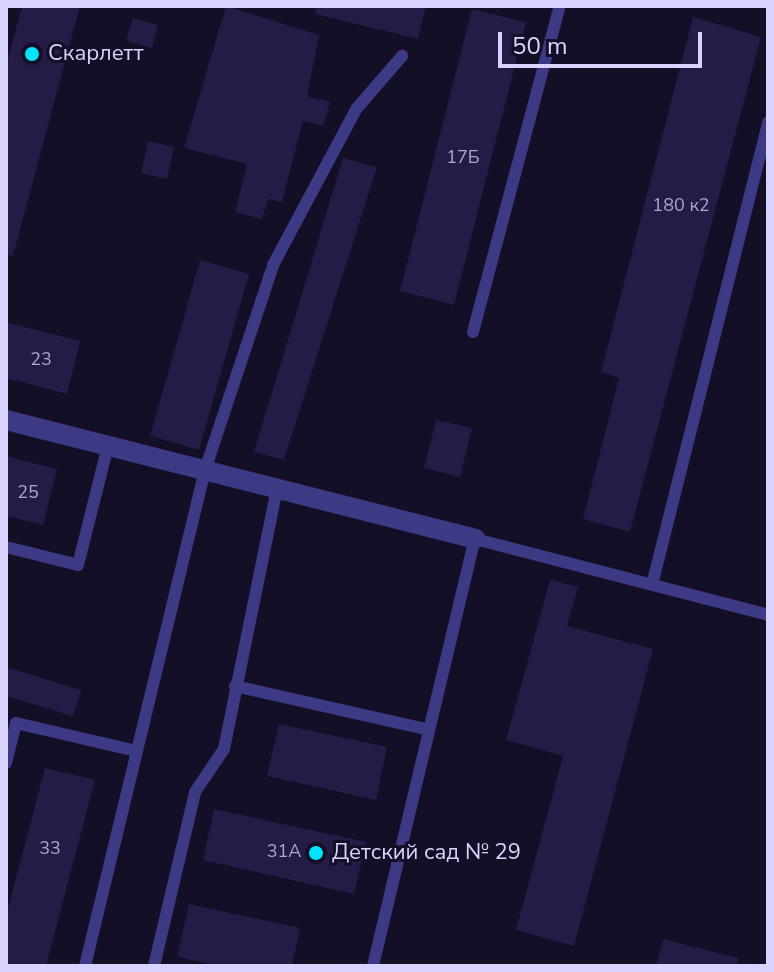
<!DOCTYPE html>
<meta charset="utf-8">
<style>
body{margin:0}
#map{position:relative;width:774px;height:972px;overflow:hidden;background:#130f26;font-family:"Nunito Sans",sans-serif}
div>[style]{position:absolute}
.building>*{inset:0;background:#241b47}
.lane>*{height:12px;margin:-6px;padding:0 6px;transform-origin:6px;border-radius:6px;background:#3d3a85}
.street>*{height:20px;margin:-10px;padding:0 10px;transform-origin:10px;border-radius:10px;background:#3d3a85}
.dots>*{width:22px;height:22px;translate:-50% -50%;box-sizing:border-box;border:4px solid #130f26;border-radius:50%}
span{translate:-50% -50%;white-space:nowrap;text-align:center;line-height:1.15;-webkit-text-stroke:6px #130f26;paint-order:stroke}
.number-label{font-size:18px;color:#aca6d1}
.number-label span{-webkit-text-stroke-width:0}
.poi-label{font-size:22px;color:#d9d4ff}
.left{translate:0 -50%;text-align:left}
.frame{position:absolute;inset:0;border:8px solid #d9d4ff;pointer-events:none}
.scale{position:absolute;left:498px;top:32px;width:204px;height:36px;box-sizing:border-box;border:4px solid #d9d4ff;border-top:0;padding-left:10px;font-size:24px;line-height:28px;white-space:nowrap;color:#d9d4ff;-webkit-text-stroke:6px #130f26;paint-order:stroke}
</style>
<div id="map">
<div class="building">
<i style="clip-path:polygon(22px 6px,80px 6px,13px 256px,6px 255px,6px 66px)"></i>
<i style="clip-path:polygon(226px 6px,319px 35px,307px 96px,330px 102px,323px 126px,303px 121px,282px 202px,268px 199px,262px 219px,235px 212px,247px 164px,184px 148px)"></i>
<i style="clip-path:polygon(316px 6px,426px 6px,418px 39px,315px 14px)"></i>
<i style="clip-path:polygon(472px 9px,526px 22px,454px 305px,400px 291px)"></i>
<i style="clip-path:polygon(693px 17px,761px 37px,630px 532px,583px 519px,619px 378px,601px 372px)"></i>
<i style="clip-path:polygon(133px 18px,158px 25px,152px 48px,126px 41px)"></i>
<i style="clip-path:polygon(148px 141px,174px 147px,167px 179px,141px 173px)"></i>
<i style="clip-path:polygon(343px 158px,377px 167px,284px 460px,254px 452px)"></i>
<i style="clip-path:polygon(200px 260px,249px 274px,199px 450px,150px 436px)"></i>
<i style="clip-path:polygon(6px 322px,80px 341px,67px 394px,6px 378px)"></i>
<i style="clip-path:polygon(436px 420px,472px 428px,460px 477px,424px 468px)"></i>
<i style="clip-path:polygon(6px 456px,57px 469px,43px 525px,6px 516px)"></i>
<i style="clip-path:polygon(550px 580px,578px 587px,567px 626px,653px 649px,574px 946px,516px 930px,563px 756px,506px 740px)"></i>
<i style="clip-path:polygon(6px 667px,81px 690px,73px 716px,6px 696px)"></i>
<i style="clip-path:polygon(279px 724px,387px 747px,376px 800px,267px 776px)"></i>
<i style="clip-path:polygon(45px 768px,95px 780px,46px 966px,6px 966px,6px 916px)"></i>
<i style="clip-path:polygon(214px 809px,366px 842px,354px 894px,203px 860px)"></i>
<i style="clip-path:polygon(189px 904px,300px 928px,292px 966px,219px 966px,177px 957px)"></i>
<i style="clip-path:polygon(663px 939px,738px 958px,737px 966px,656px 966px)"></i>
</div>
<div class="lane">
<i style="left:473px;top:332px;width:337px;rotate:-75.1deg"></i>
<i style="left:6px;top:547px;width:74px;rotate:14deg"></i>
<i style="left:78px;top:565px;width:123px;rotate:-75.9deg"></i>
<i style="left:652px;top:585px;width:477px;rotate:-75.9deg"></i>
<i style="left:235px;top:686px;width:196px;rotate:12.7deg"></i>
<i style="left:6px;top:763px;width:41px;rotate:-76deg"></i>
<i style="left:16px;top:723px;width:123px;rotate:13.1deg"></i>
<i style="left:85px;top:966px;width:510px;rotate:-76.4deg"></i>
<i style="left:205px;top:470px;width:216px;rotate:-71.6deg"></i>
<i style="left:273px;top:265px;width:178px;rotate:-61.9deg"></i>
<i style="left:357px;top:108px;width:69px;rotate:-49.1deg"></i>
<i style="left:154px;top:966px;width:179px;rotate:-76.7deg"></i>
<i style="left:195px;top:792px;width:52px;rotate:-56deg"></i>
<i style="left:224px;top:749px;width:266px;rotate:-78.5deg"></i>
<i style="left:373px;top:966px;width:439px;rotate:-76.6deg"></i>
<i style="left:475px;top:539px;width:303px;rotate:14.5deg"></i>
</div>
<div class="street">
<i style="left:6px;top:420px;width:484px;rotate:14.2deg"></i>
</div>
<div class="dots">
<i style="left:32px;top:54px;background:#00e5ff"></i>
<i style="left:316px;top:853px;background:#00e5ff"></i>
</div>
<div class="number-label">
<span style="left:463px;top:157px">17Б</span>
<span style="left:681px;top:205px">180 к2</span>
<span style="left:41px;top:359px">23</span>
<span style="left:28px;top:492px">25</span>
<span style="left:50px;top:848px">33</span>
<span style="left:284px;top:851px">31А</span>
</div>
<div class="poi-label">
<span class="left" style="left:48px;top:54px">Скарлетт</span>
<span class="left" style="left:332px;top:853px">Детский сад № 29</span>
</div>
<div class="frame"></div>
<div class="scale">50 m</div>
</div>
